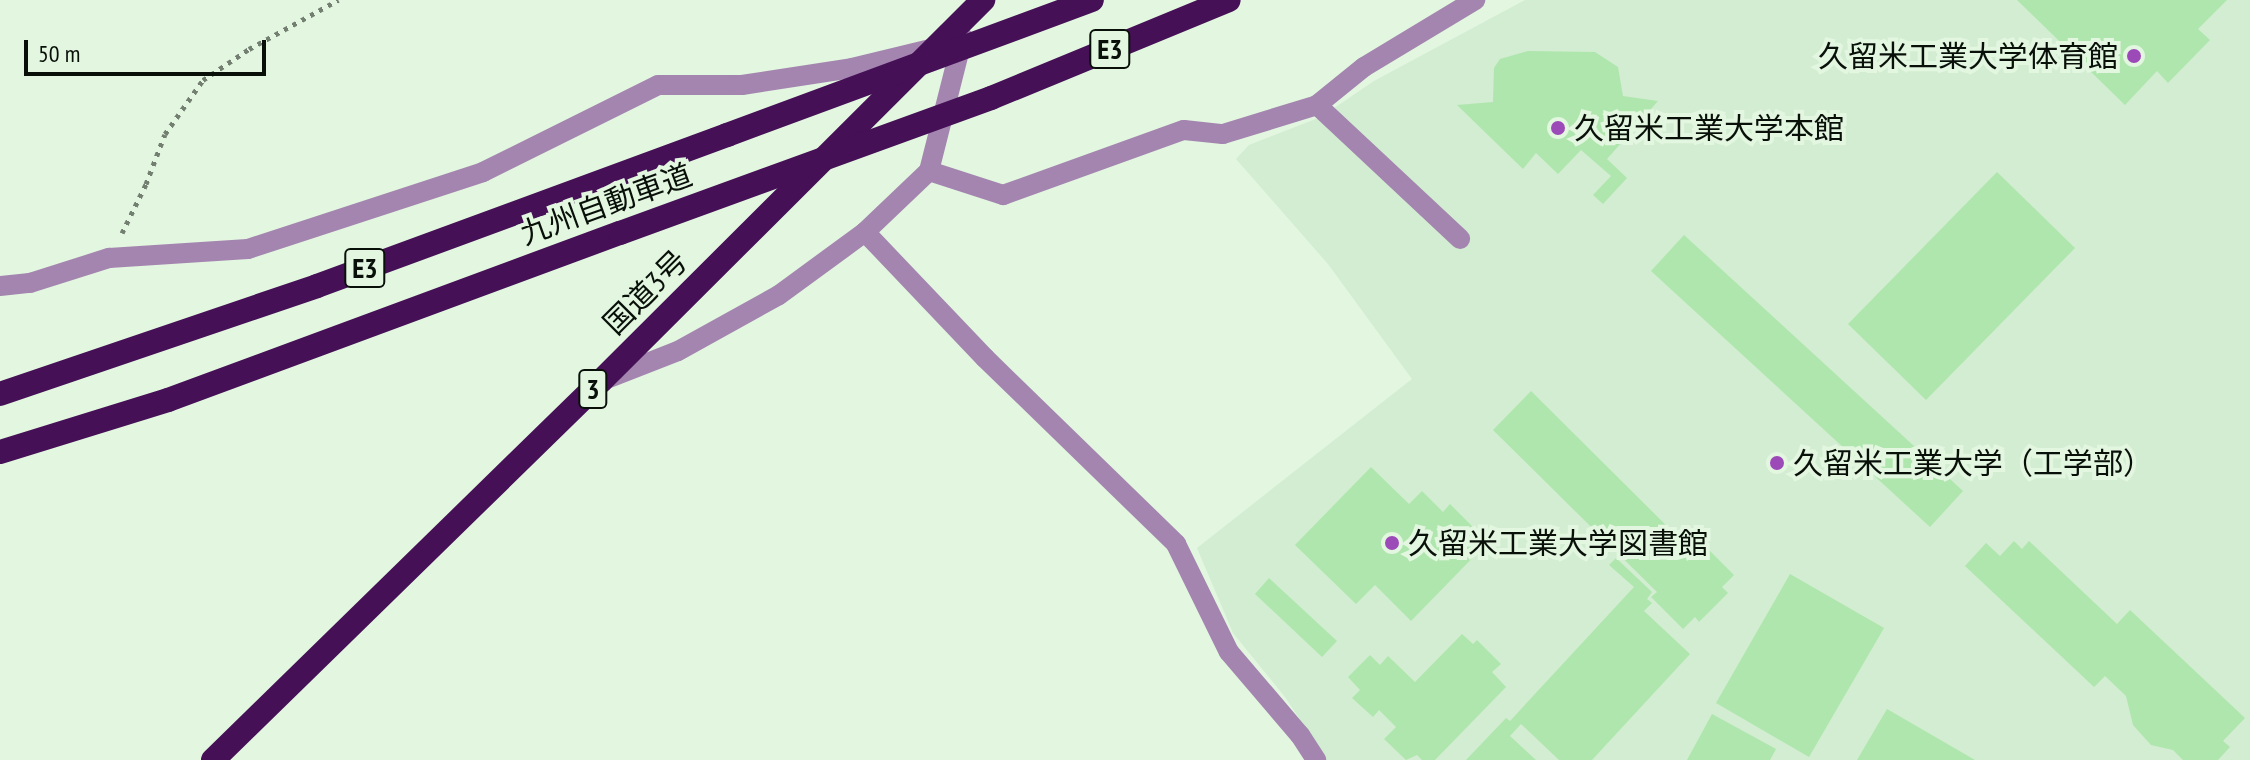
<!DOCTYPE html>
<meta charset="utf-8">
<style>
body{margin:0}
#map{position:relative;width:2250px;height:760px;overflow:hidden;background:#e2f6e0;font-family:"PT Sans Narrow","Noto Sans JP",sans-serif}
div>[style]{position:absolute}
.built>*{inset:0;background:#d2edd1}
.building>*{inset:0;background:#afe6ad}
.path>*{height:5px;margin-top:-2.5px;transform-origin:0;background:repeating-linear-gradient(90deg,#727f71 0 4px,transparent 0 10px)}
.street>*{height:20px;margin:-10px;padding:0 10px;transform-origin:10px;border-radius:10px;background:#a485b0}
.highway>*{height:24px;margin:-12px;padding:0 12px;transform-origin:12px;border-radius:12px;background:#461057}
.highway-bridge>*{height:24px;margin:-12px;padding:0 12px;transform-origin:12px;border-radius:12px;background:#461057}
.dots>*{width:22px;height:22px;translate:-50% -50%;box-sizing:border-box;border:4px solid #e2f6e0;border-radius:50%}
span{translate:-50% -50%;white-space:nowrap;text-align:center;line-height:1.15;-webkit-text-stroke:8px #e2f6e0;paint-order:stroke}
.shield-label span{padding:2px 6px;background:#e2f6e0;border:2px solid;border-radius:6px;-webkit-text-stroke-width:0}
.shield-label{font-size:28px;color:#091009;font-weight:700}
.poi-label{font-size:30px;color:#091009}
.right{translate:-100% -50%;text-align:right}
.left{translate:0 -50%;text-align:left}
.street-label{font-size:30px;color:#091009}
.scale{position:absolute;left:24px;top:40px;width:242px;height:36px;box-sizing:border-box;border:4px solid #091009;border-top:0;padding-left:10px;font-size:24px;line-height:28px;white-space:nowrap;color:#091009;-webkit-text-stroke:6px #e2f6e0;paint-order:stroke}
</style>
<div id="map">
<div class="built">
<i style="clip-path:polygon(1525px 0,2250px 0,2250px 760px,1327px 760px,1285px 697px,1233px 633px,1197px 548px,1412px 379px,1328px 264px,1236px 159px,1249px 145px,1321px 117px,1374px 81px)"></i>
</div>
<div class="building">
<i style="clip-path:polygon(2017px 0,2227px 0,2198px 29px,2210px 40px,2168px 83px,2157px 71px,2125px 105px)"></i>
<i style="clip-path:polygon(1528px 51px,1595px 52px,1618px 67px,1623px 96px,1658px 101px,1607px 159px,1627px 178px,1603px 204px,1593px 195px,1611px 176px,1581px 150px,1558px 174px,1536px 153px,1523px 169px,1457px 105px,1493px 102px,1494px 68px,1500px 59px)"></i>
<i style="clip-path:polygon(1997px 172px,2075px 248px,1926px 400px,1848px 324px)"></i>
<i style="clip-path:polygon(1684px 235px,1963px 491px,1930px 527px,1651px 271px)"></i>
<i style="clip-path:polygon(1531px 391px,1693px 552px,1702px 543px,1734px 575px,1722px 587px,1728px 593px,1699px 622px,1695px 617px,1683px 629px,1651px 597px,1657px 592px,1493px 430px)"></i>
<i style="clip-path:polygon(1371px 467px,1409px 504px,1422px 491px,1443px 512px,1450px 504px,1488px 542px,1411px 621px,1375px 585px,1356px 604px,1295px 545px)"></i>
<i style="clip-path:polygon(2014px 541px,2022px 549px,2029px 541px,2117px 624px,2130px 610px,2245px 718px,2223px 741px,2230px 747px,2218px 760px,2183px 760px,2173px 750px,2151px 745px,2133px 725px,2126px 696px,2105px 676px,2094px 687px,1965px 566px,1986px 543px,2000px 556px)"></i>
<i style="clip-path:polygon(1616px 558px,1652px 592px,1647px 599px,1652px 603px,1644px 611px,1690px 654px,1592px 760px,1559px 760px,1521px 724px,1510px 736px,1536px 760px,1466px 760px,1506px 718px,1510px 721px,1634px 587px,1609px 565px)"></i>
<i style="clip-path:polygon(1790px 574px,1884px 628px,1809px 757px,1716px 703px)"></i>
<i style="clip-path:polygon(1269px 578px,1337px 641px,1322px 657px,1255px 594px)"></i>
<i style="clip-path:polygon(1462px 634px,1473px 644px,1477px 640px,1501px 664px,1492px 672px,1506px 687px,1435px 760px,1422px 760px,1417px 755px,1406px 760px,1384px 739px,1396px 727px,1379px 710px,1373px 717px,1352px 698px,1360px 690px,1348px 677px,1370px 655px,1380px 665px,1388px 656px,1415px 682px)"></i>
<i style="clip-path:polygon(1887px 709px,1975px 760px,1857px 760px)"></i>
<i style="clip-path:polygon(1712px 714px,1776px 749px,1770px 760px,1687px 760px)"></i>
</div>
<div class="path">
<i style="left:122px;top:233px;width:55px;rotate:-63.9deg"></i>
<i style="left:146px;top:184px;width:53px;rotate:-69.2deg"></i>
<i style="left:165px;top:134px;width:66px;rotate:-54.9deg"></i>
<i style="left:203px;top:80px;width:55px;rotate:-34deg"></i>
<i style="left:249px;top:49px;width:102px;rotate:-28.8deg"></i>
</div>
<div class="street">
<i style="left:1317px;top:105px;width:196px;rotate:43.1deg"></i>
<i style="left:929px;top:171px;width:78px;rotate:18deg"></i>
<i style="left:1003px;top:195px;width:192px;rotate:-19.8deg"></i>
<i style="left:1184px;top:130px;width:39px;rotate:6deg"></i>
<i style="left:1223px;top:134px;width:98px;rotate:-17.1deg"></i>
<i style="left:1317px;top:105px;width:60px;rotate:-39deg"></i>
<i style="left:1364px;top:67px;width:130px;rotate:-31.1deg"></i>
<i style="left:865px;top:232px;width:174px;rotate:46.4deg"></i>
<i style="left:985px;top:358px;width:267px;rotate:44.2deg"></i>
<i style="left:1176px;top:544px;width:120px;rotate:63.9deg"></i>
<i style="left:1229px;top:652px;width:109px;rotate:49.5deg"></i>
<i style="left:1300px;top:735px;width:30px;rotate:57deg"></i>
<i style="left:0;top:286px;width:30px;rotate:-6deg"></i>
<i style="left:30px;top:283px;width:83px;rotate:-17.6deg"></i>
<i style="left:109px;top:258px;width:139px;rotate:-3.7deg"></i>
<i style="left:248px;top:249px;width:247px;rotate:-18.1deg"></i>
<i style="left:483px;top:172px;width:195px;rotate:-26.4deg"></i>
<i style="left:658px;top:85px;width:84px"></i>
<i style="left:742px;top:85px;width:111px;rotate:-8.8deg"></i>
<i style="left:852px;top:68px;width:84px;rotate:-13.7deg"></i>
<i style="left:604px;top:380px;width:79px;rotate:-21.4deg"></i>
<i style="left:678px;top:351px;width:115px;rotate:-29deg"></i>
<i style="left:779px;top:295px;width:107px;rotate:-36.2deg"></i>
<i style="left:865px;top:232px;width:88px;rotate:-43.6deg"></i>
<i style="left:929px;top:171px;width:138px;rotate:-75.8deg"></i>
</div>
<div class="highway">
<i style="left:991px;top:98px;width:257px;rotate:-22.4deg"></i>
<i style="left:0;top:394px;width:335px;rotate:-18.8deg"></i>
<i style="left:317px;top:286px;width:437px;rotate:-20.2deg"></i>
<i style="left:0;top:452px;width:176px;rotate:-17.2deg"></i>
<i style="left:168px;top:400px;width:482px;rotate:-20.3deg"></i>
<i style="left:213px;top:760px;width:542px;rotate:-44.33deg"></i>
<i style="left:601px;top:381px;width:540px;rotate:-44.92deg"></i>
</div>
<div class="highway-bridge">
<i style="left:727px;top:135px;width:389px;rotate:-20.3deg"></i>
<i style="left:620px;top:233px;width:395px;rotate:-20deg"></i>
</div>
<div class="dots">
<i style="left:2134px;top:56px;background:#9d4ab9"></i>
<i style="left:1558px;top:128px;background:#9d4ab9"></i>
<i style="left:1777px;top:463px;background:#9d4ab9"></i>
<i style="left:1392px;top:543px;background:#9d4ab9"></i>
</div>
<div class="shield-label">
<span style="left:1110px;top:49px">E3</span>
<span style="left:365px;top:268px">E3</span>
<span style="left:593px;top:389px">3</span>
</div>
<div class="poi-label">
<span class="right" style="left:2118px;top:56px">久留米工業大学体育館</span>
<span class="left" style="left:1574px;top:128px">久留米工業大学本館</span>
<span class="left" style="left:1793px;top:463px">久留米工業大学（工学部）</span>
<span class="left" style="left:1408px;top:543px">久留米工業大学図書館</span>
</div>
<div class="street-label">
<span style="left:606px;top:204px;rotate:-20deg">九州自動車道</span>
<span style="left:645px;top:292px;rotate:-45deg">国道3号</span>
</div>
<div class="scale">50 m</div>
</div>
